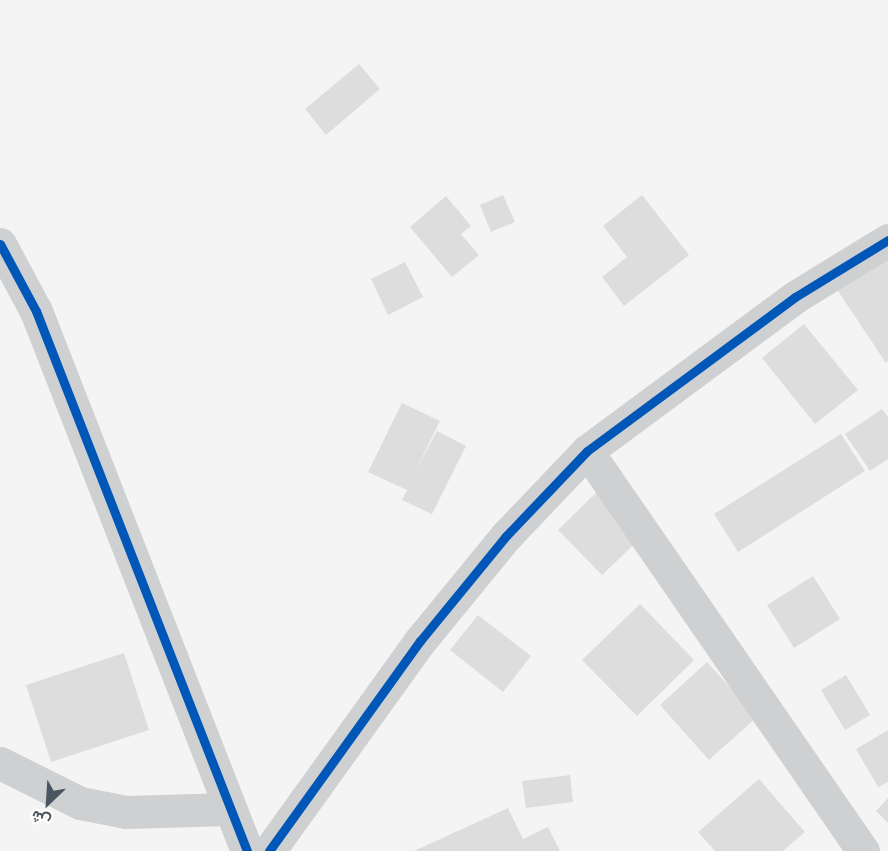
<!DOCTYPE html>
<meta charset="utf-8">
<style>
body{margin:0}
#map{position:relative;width:888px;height:851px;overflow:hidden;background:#f4f4f4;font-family:"Golos Text",Vazirmatn,sans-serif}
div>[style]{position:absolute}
.building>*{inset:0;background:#ddddde}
.minor>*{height:33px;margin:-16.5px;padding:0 16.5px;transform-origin:16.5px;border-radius:16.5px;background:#ced0d2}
.cycleway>*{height:9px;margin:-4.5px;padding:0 4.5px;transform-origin:4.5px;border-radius:4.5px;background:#0057b8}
span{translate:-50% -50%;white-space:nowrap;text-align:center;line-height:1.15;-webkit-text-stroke:4.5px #fff;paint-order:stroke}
.north{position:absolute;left:18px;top:773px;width:60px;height:60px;-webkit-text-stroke:4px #fff;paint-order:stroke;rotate:205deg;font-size:16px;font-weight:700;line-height:24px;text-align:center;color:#4a5661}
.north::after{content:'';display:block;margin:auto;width:21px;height:27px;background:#4a5661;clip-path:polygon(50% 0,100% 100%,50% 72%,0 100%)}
</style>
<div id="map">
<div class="building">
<i style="clip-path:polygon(359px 64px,380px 89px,326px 135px,305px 109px)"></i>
<i style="clip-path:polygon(503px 195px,515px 222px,491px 232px,480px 205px)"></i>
<i style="clip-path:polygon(642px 195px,689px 255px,624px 306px,602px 277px,627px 257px,603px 226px)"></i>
<i style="clip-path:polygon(446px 196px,471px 226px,461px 234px,479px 255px,452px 277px,410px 227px)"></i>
<i style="clip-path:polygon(888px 258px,888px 361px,886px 363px,838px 291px)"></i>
<i style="clip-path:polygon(405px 262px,423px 297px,388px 315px,371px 279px)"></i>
<i style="clip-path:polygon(804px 324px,858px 390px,815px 424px,762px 358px)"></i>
<i style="clip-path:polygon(402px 403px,440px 421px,415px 472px,437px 431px,466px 446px,432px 514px,402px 500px,407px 490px,368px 472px)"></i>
<i style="clip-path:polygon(882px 409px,888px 417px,888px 459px,870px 471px,845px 434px)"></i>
<i style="clip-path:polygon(841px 434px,865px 471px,738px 552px,714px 514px)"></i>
<i style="clip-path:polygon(604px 485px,648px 531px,602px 575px,558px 530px)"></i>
<i style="clip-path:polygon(813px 576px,840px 619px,794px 648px,767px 605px)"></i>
<i style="clip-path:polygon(640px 604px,694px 660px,637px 716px,582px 660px)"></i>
<i style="clip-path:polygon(478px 615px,531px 656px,503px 692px,450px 650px)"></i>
<i style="clip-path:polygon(124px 653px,149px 730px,51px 762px,26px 685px)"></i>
<i style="clip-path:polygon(707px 662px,757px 717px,709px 760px,660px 705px)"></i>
<i style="clip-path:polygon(846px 675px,870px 715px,845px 730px,821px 690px)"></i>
<i style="clip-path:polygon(888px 730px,888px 782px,878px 787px,856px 749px)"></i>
<i style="clip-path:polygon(570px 775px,573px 802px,526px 808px,522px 781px)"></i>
<i style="clip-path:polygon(759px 779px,805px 832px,783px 851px,715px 851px,698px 832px)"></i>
<i style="clip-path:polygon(888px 798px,888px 823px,876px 811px)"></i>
<i style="clip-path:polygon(508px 808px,523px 839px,548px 827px,560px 851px,414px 851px)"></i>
</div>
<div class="minor">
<i style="left:0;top:244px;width:76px;rotate:61.8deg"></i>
<i style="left:36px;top:311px;width:580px;rotate:68.66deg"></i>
<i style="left:587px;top:451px;width:486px;rotate:55.4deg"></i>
<i style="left:0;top:763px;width:89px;rotate:26.6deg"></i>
<i style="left:80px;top:803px;width:47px;rotate:11.1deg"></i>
<i style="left:126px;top:812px;width:103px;rotate:-1.7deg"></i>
<i style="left:269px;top:851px;width:259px;rotate:-54.3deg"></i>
<i style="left:420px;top:641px;width:136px;rotate:-50.7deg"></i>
<i style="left:506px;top:536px;width:117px;rotate:-46.4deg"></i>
<i style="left:587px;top:451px;width:259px;rotate:-36.5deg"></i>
<i style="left:795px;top:297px;width:109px;rotate:-31.5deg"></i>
</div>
<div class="cycleway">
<i style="left:0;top:244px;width:76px;rotate:61.8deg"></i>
<i style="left:36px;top:311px;width:580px;rotate:68.66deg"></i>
<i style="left:269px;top:851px;width:259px;rotate:-54.3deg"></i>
<i style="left:420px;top:641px;width:136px;rotate:-50.7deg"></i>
<i style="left:506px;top:536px;width:117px;rotate:-46.4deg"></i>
<i style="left:587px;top:451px;width:259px;rotate:-36.5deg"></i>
<i style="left:795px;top:297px;width:109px;rotate:-31.5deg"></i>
</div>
<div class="north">ش</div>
</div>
